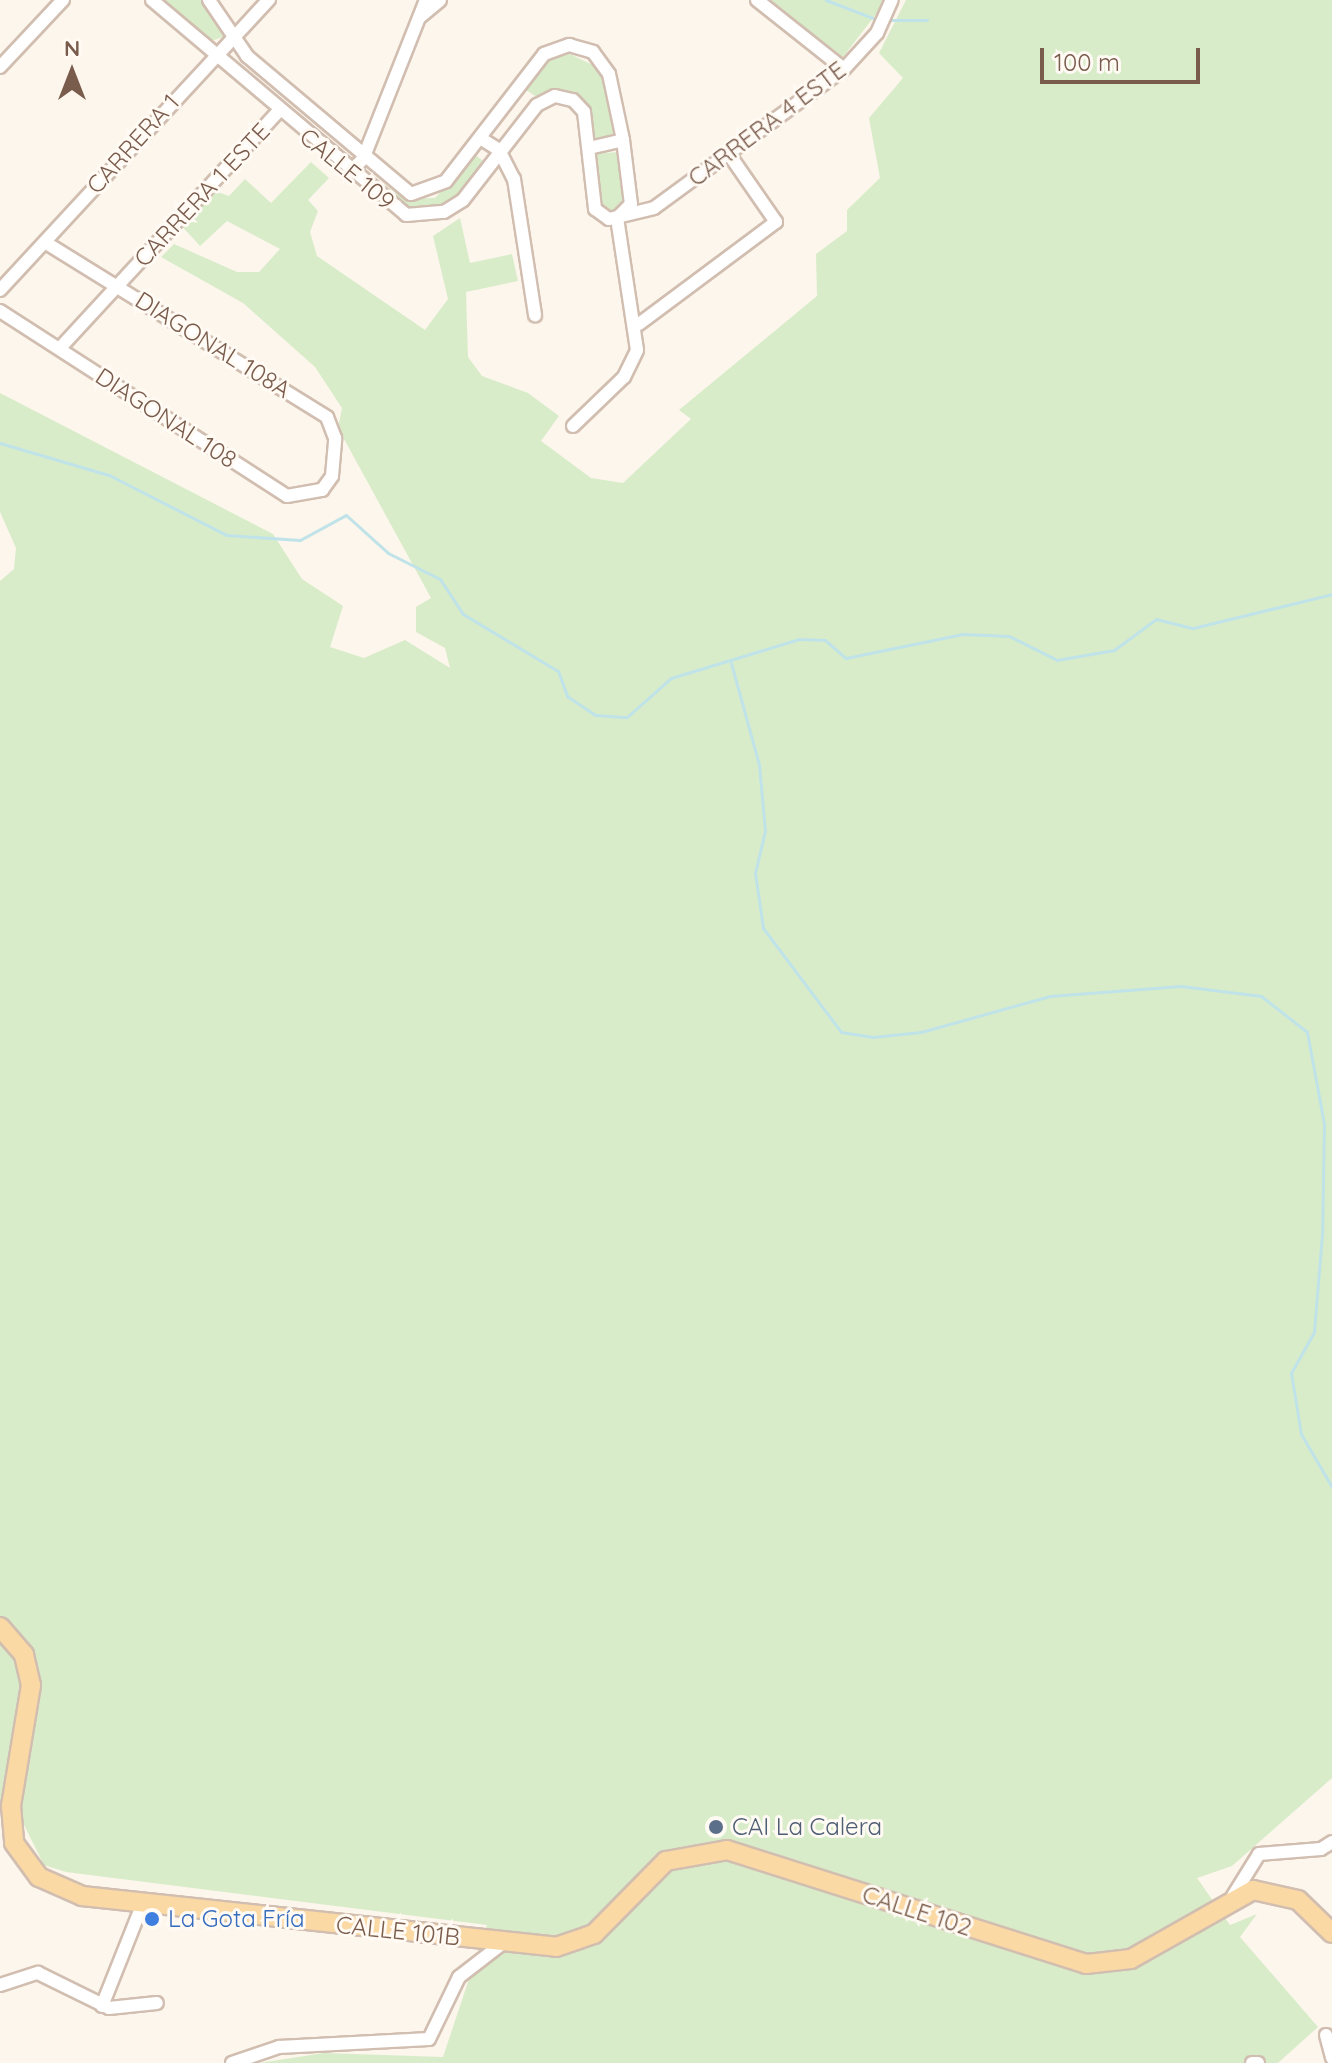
<!DOCTYPE html>
<meta charset="utf-8">
<style>
body{margin:0}
#map{position:relative;width:1332px;height:2063px;overflow:hidden;background:#fdf6ec;font-family:Quicksand,sans-serif}
div>[style]{position:absolute}
.green>*{inset:0;background:#d8ecc9}
.stream>*{height:3px;margin:-1.5px;padding:0 1.5px;transform-origin:1.5px;border-radius:1.5px;background:#bfe3e8}
.roads{filter:drop-shadow(2px 0 #d1beb0) drop-shadow(-2px 0 #d1beb0) drop-shadow(0 2px #d1beb0) drop-shadow(0 -2px #d1beb0)}
.minor>*{height:12px;margin:-6px;padding:0 6px;transform-origin:6px;border-radius:6px;background:#fff}
.primary>*{height:18px;margin:-9px;padding:0 9px;transform-origin:9px;border-radius:9px;background:#fbd9a5}
.dots>*{width:22px;height:22px;translate:-50% -50%;box-sizing:border-box;border:4px solid #fffaf3;border-radius:50%}
span{translate:-50% -50%;white-space:nowrap;text-align:center;line-height:1.15;-webkit-text-stroke:6px #fffaf3;paint-order:stroke}
.street-label{font-size:24px;color:#7a5c4d}
.service-label{font-size:24px;color:#4e5e75}
.left{translate:0 -50%;text-align:left}
.shop-label{font-size:24px;color:#366cbe}
.north{position:absolute;left:32px;top:32px;width:80px;height:80px;-webkit-text-stroke:6px #fffaf3;paint-order:stroke;rotate:0deg;font-size:22px;font-weight:700;line-height:32px;text-align:center;color:#7a5c4d}
.north::after{content:'';display:block;margin:auto;width:28px;height:36px;background:#7a5c4d;clip-path:polygon(50% 0,100% 100%,50% 72%,0 100%)}
.scale{position:absolute;left:1040px;top:48px;width:160px;height:36px;box-sizing:border-box;border:4px solid #7a5c4d;border-top:0;padding-left:10px;font-size:24px;line-height:28px;white-space:nowrap;color:#7a5c4d;-webkit-text-stroke:6px #fffaf3;paint-order:stroke}
</style>
<div id="map">
<div class="green">
<i style="clip-path:polygon(164px 0,201px 0,226px 23px,223px 37px,208px 42px)"></i>
<i style="clip-path:polygon(770px 0,887px 0,843px 57px)"></i>
<i style="clip-path:polygon(906px 0,1332px 0,1332px 1778px,1232px 1866px,1197px 1878px,1230px 1925px,1257px 1914px,1240px 1937px,1318px 2027px,1278px 2063px,259px 2063px,324px 2053px,443px 2057px,487px 1925px,66px 1872px,44px 1865px,15px 1807px,0 1810px,0 581px,14px 569px,16px 548px,0 512px,0 393px,273px 534px,302px 579px,343px 606px,330px 647px,364px 658px,405px 640px,450px 668px,445px 648px,416px 632px,416px 607px,431px 598px,338px 428px,342px 408px,315px 367px,243px 303px,161px 257px,174px 244px,237px 272px,259px 272px,280px 249px,227px 221px,200px 246px,178px 222px,212px 190px,229px 196px,245px 179px,271px 203px,311px 162px,329px 178px,308px 200px,318px 211px,310px 232px,317px 256px,425px 330px,448px 299px,433px 236px,460px 218px,470px 263px,512px 254px,518px 281px,466px 292px,468px 357px,482px 376px,528px 393px,559px 416px,541px 441px,591px 478px,623px 483px,691px 419px,679px 410px,817px 296px,816px 254px,847px 231px,847px 210px,880px 178px,869px 118px,903px 78px,879px 53px)"></i>
<i style="clip-path:polygon(570px 54px,601px 69px,614px 135px,592px 139px,576px 97px,560px 91px,538px 98px,523px 88px,548px 60px)"></i>
<i style="clip-path:polygon(617px 152px,623px 201px,614px 212px,602px 204px,596px 154px)"></i>
<i style="clip-path:polygon(475px 155px,485px 162px,458px 198px,421px 212px,402px 208px,360px 176px,365px 171px,405px 199px,435px 198px)"></i>
</div>
<div class="stream">
<i style="left:826px;top:0;width:56px;rotate:21deg"></i>
<i style="left:886px;top:20px;width:41px"></i>
<i style="left:0;top:443px;width:114px;rotate:16.4deg"></i>
<i style="left:109px;top:475px;width:131px;rotate:27.1deg"></i>
<i style="left:226px;top:535px;width:74px;rotate:3.9deg"></i>
<i style="left:300px;top:540px;width:52px;rotate:-28.5deg"></i>
<i style="left:346px;top:515px;width:57px;rotate:42.1deg"></i>
<i style="left:388px;top:553px;width:58px;rotate:26.6deg"></i>
<i style="left:440px;top:579px;width:42px;rotate:56.7deg"></i>
<i style="left:463px;top:614px;width:111px;rotate:31deg"></i>
<i style="left:558px;top:671px;width:27px;rotate:70deg"></i>
<i style="left:567px;top:696px;width:34px;rotate:34deg"></i>
<i style="left:595px;top:715px;width:32px;rotate:4deg"></i>
<i style="left:627px;top:717px;width:59px;rotate:-41.6deg"></i>
<i style="left:671px;top:678px;width:134px;rotate:-16.9deg"></i>
<i style="left:799px;top:639px;width:26px;rotate:2deg"></i>
<i style="left:825px;top:640px;width:28px;rotate:41deg"></i>
<i style="left:846px;top:658px;width:119px;rotate:-11.6deg"></i>
<i style="left:963px;top:634px;width:46px;rotate:2.5deg"></i>
<i style="left:1009px;top:636px;width:54px;rotate:26.6deg"></i>
<i style="left:1057px;top:660px;width:58px;rotate:-10deg"></i>
<i style="left:1114px;top:650px;width:52px;rotate:-36.4deg"></i>
<i style="left:1156px;top:619px;width:38px;rotate:14deg"></i>
<i style="left:1193px;top:628px;width:143px;rotate:-13.7deg"></i>
<i style="left:731px;top:663px;width:106px;rotate:74.6deg"></i>
<i style="left:759px;top:765px;width:66px;rotate:84.8deg"></i>
<i style="left:765px;top:831px;width:43px;rotate:103.4deg"></i>
<i style="left:755px;top:873px;width:56px;rotate:81.7deg"></i>
<i style="left:763px;top:928px;width:130px;rotate:53.1deg"></i>
<i style="left:841px;top:1032px;width:32px;rotate:9deg"></i>
<i style="left:873px;top:1037px;width:48px;rotate:-5.9deg"></i>
<i style="left:921px;top:1032px;width:134px;rotate:-15.6deg"></i>
<i style="left:1050px;top:996px;width:131px;rotate:-4.4deg"></i>
<i style="left:1181px;top:986px;width:81px;rotate:7.1deg"></i>
<i style="left:1261px;top:996px;width:58px;rotate:38deg"></i>
<i style="left:1307px;top:1032px;width:94px;rotate:79.5deg"></i>
<i style="left:1324px;top:1124px;width:110px;rotate:91deg"></i>
<i style="left:1322px;top:1234px;width:98px;rotate:94.7deg"></i>
<i style="left:1314px;top:1332px;width:47px;rotate:119.3deg"></i>
<i style="left:1291px;top:1373px;width:62px;rotate:80.7deg"></i>
<i style="left:1301px;top:1434px;width:61px;rotate:59.7deg"></i>
</div>
<div class="roads">
<div class="minor">
<i style="left:152px;top:0;width:333px;rotate:40.2deg"></i>
<i style="left:406px;top:215px;width:38px;rotate:-5deg"></i>
<i style="left:444px;top:212px;width:22px;rotate:-32deg"></i>
<i style="left:463px;top:200px;width:120px;rotate:-52.1deg"></i>
<i style="left:537px;top:105px;width:20px;rotate:-27deg"></i>
<i style="left:555px;top:96px;width:18px;rotate:13deg"></i>
<i style="left:573px;top:100px;width:16px;rotate:47deg"></i>
<i style="left:584px;top:112px;width:98px;rotate:83.5deg"></i>
<i style="left:595px;top:209px;width:17px;rotate:36deg"></i>
<i style="left:609px;top:219px;width:46px;rotate:-13.7deg"></i>
<i style="left:654px;top:208px;width:235px;rotate:-36.2deg"></i>
<i style="left:844px;top:69px;width:49px;rotate:-47.5deg"></i>
<i style="left:877px;top:33px;width:36px;rotate:-66deg"></i>
<i style="left:209px;top:0;width:68px;rotate:55.8deg"></i>
<i style="left:247px;top:56px;width:214px;rotate:40.1deg"></i>
<i style="left:411px;top:194px;width:37px;rotate:-20deg"></i>
<i style="left:446px;top:181px;width:160px;rotate:-52.3deg"></i>
<i style="left:544px;top:54px;width:27px;rotate:-20deg"></i>
<i style="left:569px;top:45px;width:25px;rotate:16deg"></i>
<i style="left:593px;top:52px;width:27px;rotate:54deg"></i>
<i style="left:609px;top:74px;width:67px;rotate:78deg"></i>
<i style="left:623px;top:140px;width:64px;rotate:82.9deg"></i>
<i style="left:631px;top:204px;width:20px;rotate:135deg"></i>
<i style="left:757px;top:0;width:111px;rotate:38.4deg"></i>
<i style="left:420px;top:17px;width:26px;rotate:-40deg"></i>
<i style="left:0;top:67px;width:92px;rotate:-46.8deg"></i>
<i style="left:480px;top:138px;width:22px;rotate:32deg"></i>
<i style="left:499px;top:150px;width:33px;rotate:63deg"></i>
<i style="left:514px;top:179px;width:138px;rotate:81.2deg"></i>
<i style="left:589px;top:148px;width:35px;rotate:-13deg"></i>
<i style="left:349px;top:173px;width:20px;rotate:-45deg"></i>
<i style="left:363px;top:159px;width:171px;rotate:-68.4deg"></i>
<i style="left:0;top:290px;width:396px;rotate:-47.2deg"></i>
<i style="left:0;top:311px;width:341px;rotate:32.8deg"></i>
<i style="left:287px;top:496px;width:36px;rotate:-10deg"></i>
<i style="left:322px;top:490px;width:17px;rotate:-54deg"></i>
<i style="left:332px;top:476px;width:38px;rotate:-85deg"></i>
<i style="left:335px;top:438px;width:22px;rotate:-111deg"></i>
<i style="left:327px;top:417px;width:332px;rotate:-148.2deg"></i>
<i style="left:639px;top:324px;width:171px;rotate:-36.7deg"></i>
<i style="left:776px;top:222px;width:83px;rotate:-124.7deg"></i>
<i style="left:60px;top:348px;width:321px;rotate:-47.3deg"></i>
<i style="left:573px;top:426px;width:71px;rotate:-43.9deg"></i>
<i style="left:624px;top:377px;width:30px;rotate:-64deg"></i>
<i style="left:637px;top:350px;width:134px;rotate:-98.6deg"></i>
<i style="left:1233px;top:1896px;width:49px;rotate:-58.2deg"></i>
<i style="left:1259px;top:1854px;width:62px;rotate:-4.6deg"></i>
<i style="left:1321px;top:1849px;width:13px;rotate:-32deg"></i>
<i style="left:0;top:1985px;width:40px;rotate:-18deg"></i>
<i style="left:38px;top:1973px;width:79px;rotate:26.2deg"></i>
<i style="left:109px;top:2008px;width:48px;rotate:-5.9deg"></i>
<i style="left:102px;top:2006px;width:111px;rotate:-68.3deg"></i>
<i style="left:1326px;top:2035px;width:24px;rotate:75deg"></i>
<i style="left:232px;top:2063px;width:50px;rotate:-18.8deg"></i>
<i style="left:279px;top:2047px;width:150px;rotate:-3.1deg"></i>
<i style="left:429px;top:2039px;width:69px;rotate:-64.2deg"></i>
<i style="left:459px;top:1977px;width:56px;rotate:-37.7deg"></i>
<i style="left:1252px;top:2063px;width:6px"></i>
</div>
<div class="primary">
<i style="left:0;top:1627px;width:37px;rotate:49deg"></i>
<i style="left:24px;top:1655px;width:31px;rotate:77deg"></i>
<i style="left:31px;top:1685px;width:123px;rotate:99.4deg"></i>
<i style="left:11px;top:1806px;width:37px;rotate:85deg"></i>
<i style="left:14px;top:1843px;width:42px;rotate:53.7deg"></i>
<i style="left:39px;top:1877px;width:47px;rotate:23.8deg"></i>
<i style="left:82px;top:1896px;width:477px;rotate:6.1deg"></i>
<i style="left:556px;top:1947px;width:40px;rotate:-18.9deg"></i>
<i style="left:594px;top:1934px;width:103px;rotate:-45.4deg"></i>
<i style="left:666px;top:1861px;width:62px;rotate:-10.2deg"></i>
<i style="left:727px;top:1850px;width:377px;rotate:17.6deg"></i>
<i style="left:1086px;top:1964px;width:45px;rotate:-6.3deg"></i>
<i style="left:1131px;top:1959px;width:140px;rotate:-29.5deg"></i>
<i style="left:1253px;top:1890px;width:46px;rotate:12.5deg"></i>
<i style="left:1298px;top:1900px;width:47px;rotate:44.1deg"></i>
</div>
</div>
<div class="dots">
<i style="left:716px;top:1827px;background:#5c6f8a"></i>
<i style="left:152px;top:1919px;background:#3f7fe0"></i>
</div>
<div class="street-label">
<span style="left:767px;top:124px;rotate:-37deg">CARRERA 4 ESTE</span>
<span style="left:133px;top:144px;rotate:-48deg">CARRERA 1</span>
<span style="left:347px;top:169px;rotate:39deg">CALLE 109</span>
<span style="left:202px;top:195px;rotate:-47deg">CARRERA 1 ESTE</span>
<span style="left:213px;top:345px;rotate:32deg">DIAGONAL 108A</span>
<span style="left:166px;top:418px;rotate:33deg">DIAGONAL 108</span>
<span style="left:917px;top:1911px;rotate:18deg">CALLE 102</span>
<span style="left:398px;top:1931px;rotate:6deg">CALLE 101B</span>
</div>
<div class="service-label">
<span class="left" style="left:732px;top:1827px">CAI La Calera</span>
</div>
<div class="shop-label">
<span class="left" style="left:168px;top:1919px">La Gota Fría</span>
</div>
<div class="north">N</div>
<div class="scale">100 m</div>
</div>
